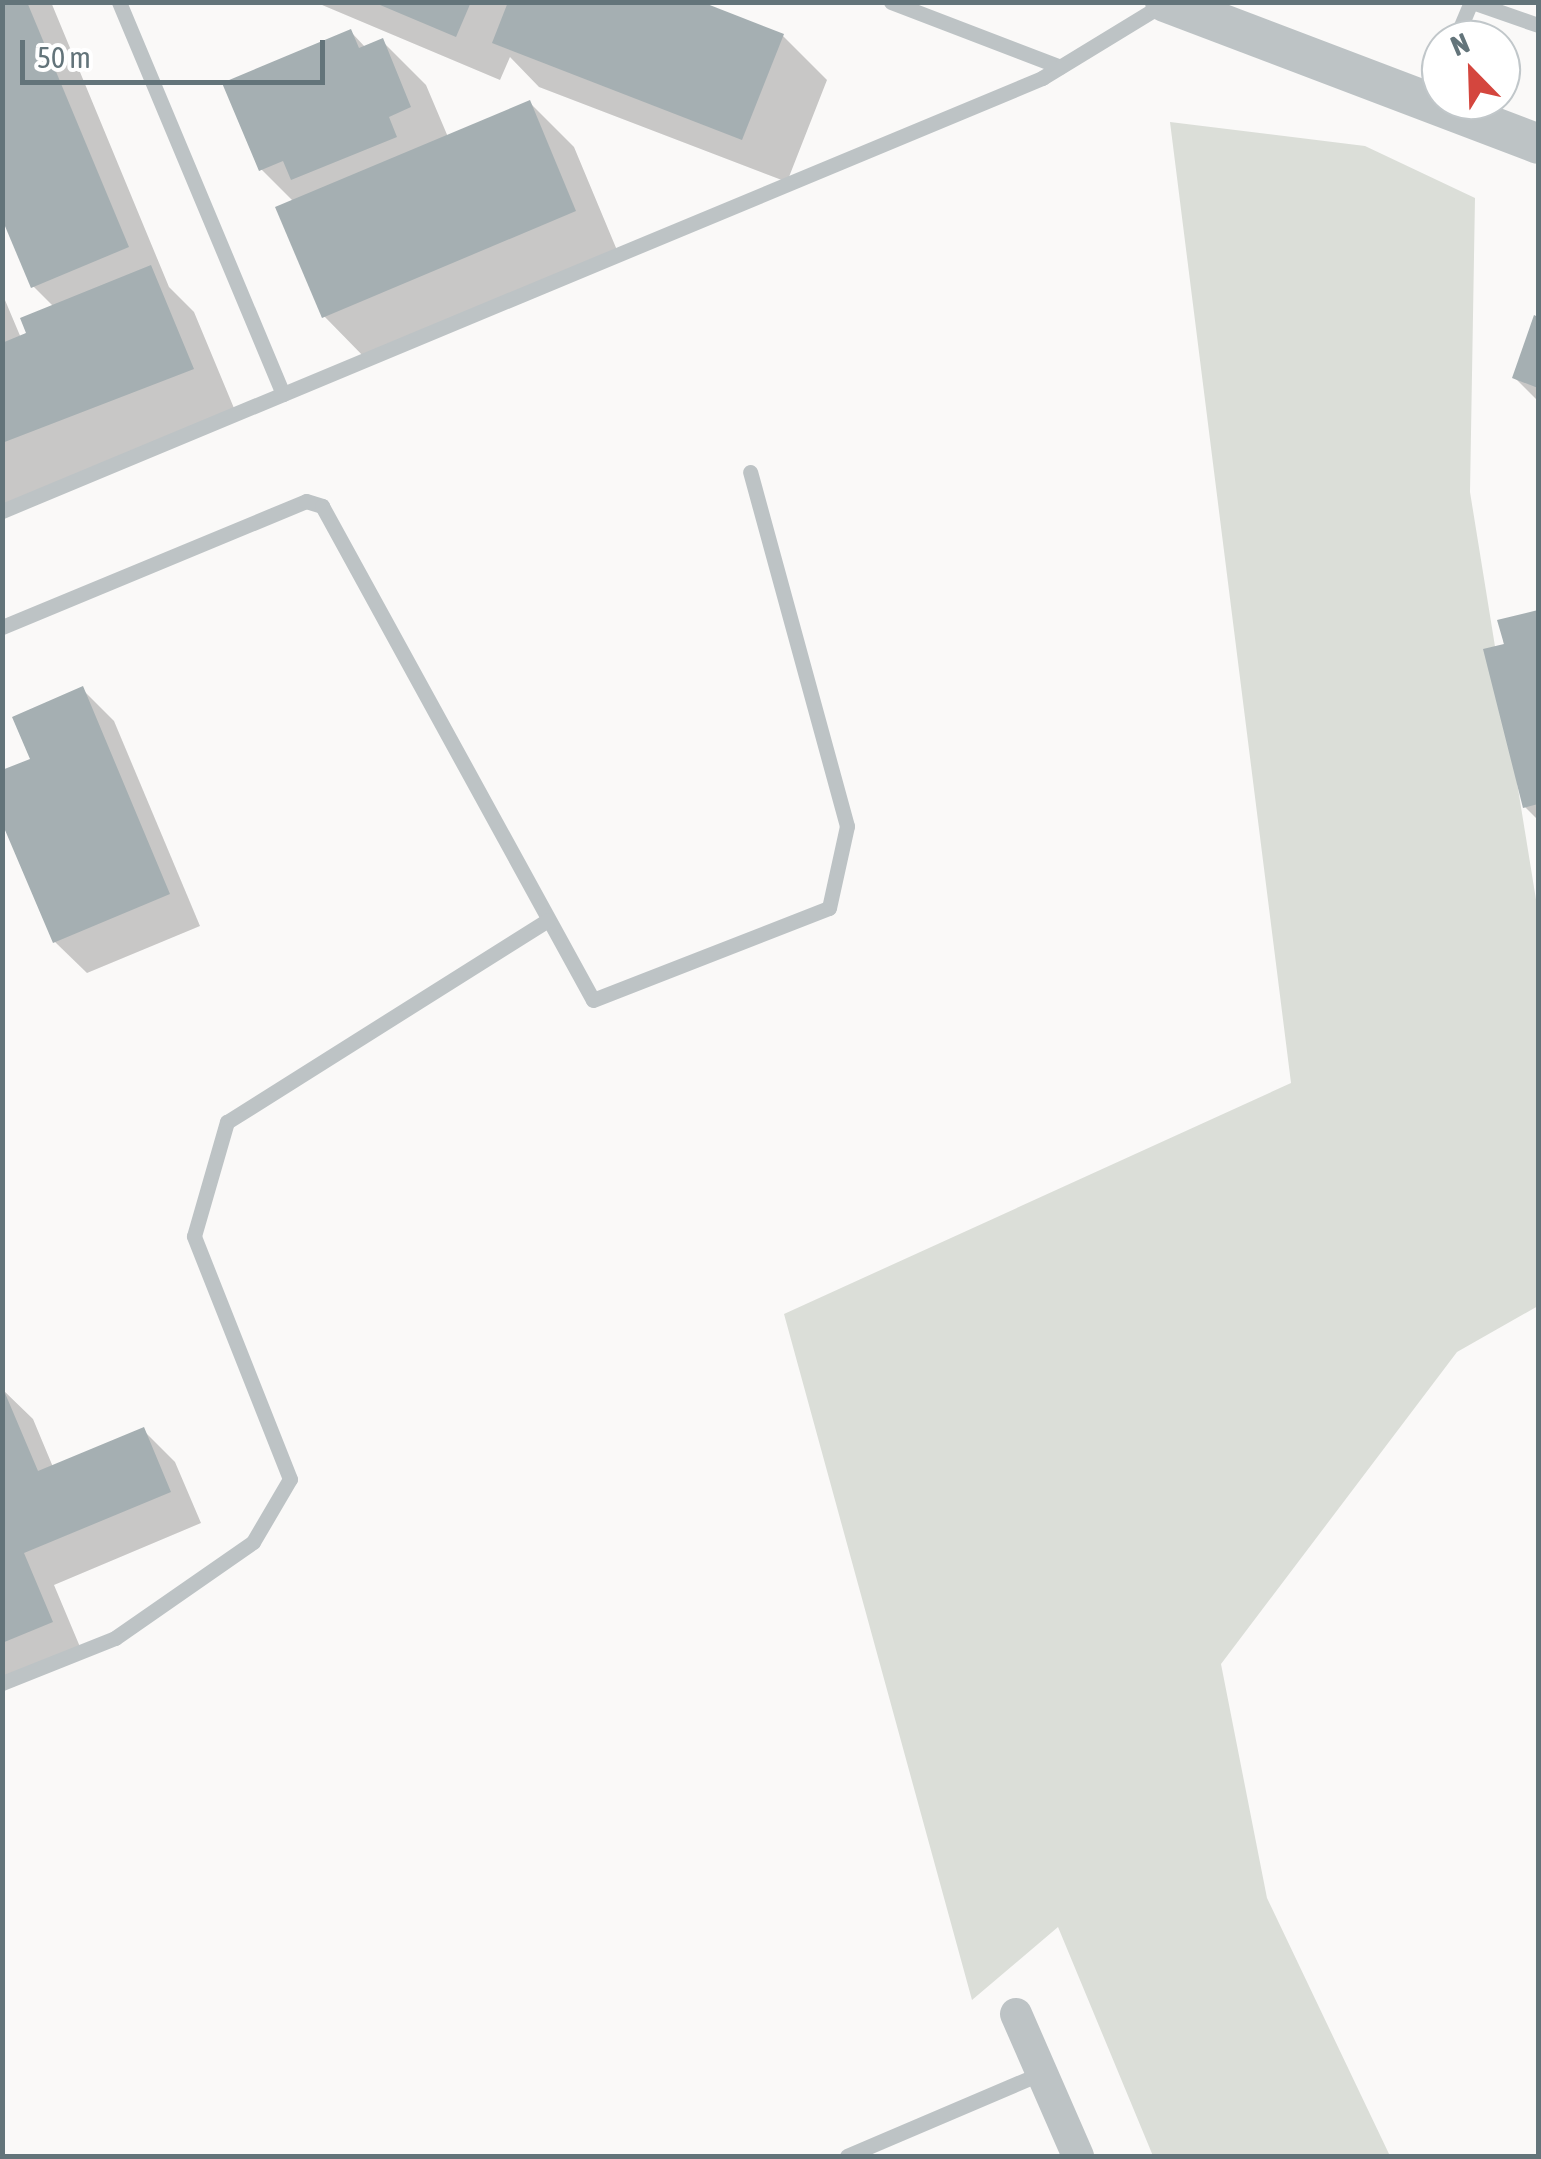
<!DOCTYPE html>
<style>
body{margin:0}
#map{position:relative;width:1541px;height:2159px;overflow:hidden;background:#faf9f8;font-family:"Asap Condensed",sans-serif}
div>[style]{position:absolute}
.green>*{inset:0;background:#dbded8}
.shadow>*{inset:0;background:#0003}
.building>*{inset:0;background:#a5afb2}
.service>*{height:15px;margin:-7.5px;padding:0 7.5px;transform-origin:7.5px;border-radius:7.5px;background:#bdc3c5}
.minor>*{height:32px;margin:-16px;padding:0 16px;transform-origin:16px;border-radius:16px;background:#bdc3c5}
.tertiary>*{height:40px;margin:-20px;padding:0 20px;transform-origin:20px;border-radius:20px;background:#bdc3c5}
span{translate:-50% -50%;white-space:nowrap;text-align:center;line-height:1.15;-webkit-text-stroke:10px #fff;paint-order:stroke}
.frame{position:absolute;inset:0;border:5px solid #63747a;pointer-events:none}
.north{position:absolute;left:1421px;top:20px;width:100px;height:100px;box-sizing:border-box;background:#fff;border:2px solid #c1c7ca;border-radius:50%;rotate:337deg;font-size:28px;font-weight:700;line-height:40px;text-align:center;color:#63747a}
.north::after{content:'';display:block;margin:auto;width:35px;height:45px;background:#d4463e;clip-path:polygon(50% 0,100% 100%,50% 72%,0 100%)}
.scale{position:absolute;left:20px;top:40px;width:305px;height:45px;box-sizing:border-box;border:5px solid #63747a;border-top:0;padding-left:12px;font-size:30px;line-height:35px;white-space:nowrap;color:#63747a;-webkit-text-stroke:8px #fff;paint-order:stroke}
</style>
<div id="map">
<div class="green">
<i style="clip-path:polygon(1170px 122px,1365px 146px,1475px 198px,1470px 492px,1538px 912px,1538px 1306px,1457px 1352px,1221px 1664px,1267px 1898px,1390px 2156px,1153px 2156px,1058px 1927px,972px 2000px,784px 1314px,1291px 1083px)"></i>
</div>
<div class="shadow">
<i style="clip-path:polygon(2px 2px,51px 2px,169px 287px,194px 312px,236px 413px,2px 506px,2px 293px,21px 338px,54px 307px,33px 286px)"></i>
<i style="clip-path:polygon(315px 2px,696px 2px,783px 36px,827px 80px,787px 182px,539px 87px,510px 57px,500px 80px)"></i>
<i style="clip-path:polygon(351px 32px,366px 48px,382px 41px,426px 85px,448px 137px,530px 103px,574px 147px,619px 255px,368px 361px,324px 316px,294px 202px,261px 169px)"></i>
<i style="clip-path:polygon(1536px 318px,1538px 319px,1538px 401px,1515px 378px)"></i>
<i style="clip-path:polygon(1538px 612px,1538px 820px,1525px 807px,1501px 622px)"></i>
<i style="clip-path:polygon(82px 689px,114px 721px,200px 926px,87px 973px,55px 942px)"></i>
<i style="clip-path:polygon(2px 1389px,33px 1419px,53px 1467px,143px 1430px,175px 1462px,201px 1523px,54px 1585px,83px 1654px,2px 1687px)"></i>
</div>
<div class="building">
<i style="clip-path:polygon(2px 2px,27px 2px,129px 247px,31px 288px,2px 219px)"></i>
<i style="clip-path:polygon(373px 2px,471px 2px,456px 37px)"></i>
<i style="clip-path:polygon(508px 2px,702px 2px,784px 34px,742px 140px,492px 43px)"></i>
<i style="clip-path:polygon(351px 29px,359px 48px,383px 38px,411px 107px,389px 117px,397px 137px,291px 180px,283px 161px,259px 171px,222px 83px)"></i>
<i style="clip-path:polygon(530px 100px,576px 211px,322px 318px,275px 207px)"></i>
<i style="clip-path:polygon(151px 265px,194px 369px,2px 443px,2px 343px,26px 333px,20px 318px)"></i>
<i style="clip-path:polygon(1534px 315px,1538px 317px,1538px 388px,1512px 378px)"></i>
<i style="clip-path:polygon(1538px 610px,1538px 804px,1523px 808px,1483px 649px,1504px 644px,1497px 620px)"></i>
<i style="clip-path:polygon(83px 686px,170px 894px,53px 943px,2px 823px,2px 770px,30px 759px,12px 717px)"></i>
<i style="clip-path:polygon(2px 1386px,38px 1471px,144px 1427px,171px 1492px,24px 1553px,53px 1622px,2px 1643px)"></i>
</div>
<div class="service">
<i style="left:119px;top:2px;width:425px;rotate:67.3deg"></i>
<i style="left:891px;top:2px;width:181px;rotate:21deg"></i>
<i style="left:1472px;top:2px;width:70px;rotate:19.2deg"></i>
<i style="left:1455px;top:40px;width:41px;rotate:-67.2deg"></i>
<i style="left:1430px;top:102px;width:29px;rotate:-68deg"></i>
<i style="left:2px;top:511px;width:1127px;rotate:-22.6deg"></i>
<i style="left:1042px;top:78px;width:144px;rotate:-31.4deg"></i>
<i style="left:2px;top:627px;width:329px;rotate:-22.5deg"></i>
<i style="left:306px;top:501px;width:17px;rotate:17deg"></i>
<i style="left:322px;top:506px;width:563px;rotate:61.25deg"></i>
<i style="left:593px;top:1000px;width:253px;rotate:-21.3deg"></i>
<i style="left:829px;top:908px;width:84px;rotate:-77.6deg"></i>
<i style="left:847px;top:826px;width:367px;rotate:-105.3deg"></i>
<i style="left:2px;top:1683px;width:122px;rotate:-21.7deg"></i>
<i style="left:115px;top:1638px;width:168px;rotate:-34.8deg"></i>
<i style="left:253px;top:1542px;width:73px;rotate:-59.6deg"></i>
<i style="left:290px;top:1479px;width:261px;rotate:-111.6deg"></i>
<i style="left:194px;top:1236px;width:119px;rotate:-73.9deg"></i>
<i style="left:227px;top:1122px;width:379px;rotate:-32.2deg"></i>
<i style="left:847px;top:2156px;width:212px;rotate:-23.1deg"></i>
</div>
<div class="minor">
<i style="left:1016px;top:2014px;width:155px;rotate:66.4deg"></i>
</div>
<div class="tertiary">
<i style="left:1165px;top:2px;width:399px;rotate:20.8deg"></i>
</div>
<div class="frame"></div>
<div class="north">N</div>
<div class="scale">50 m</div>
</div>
